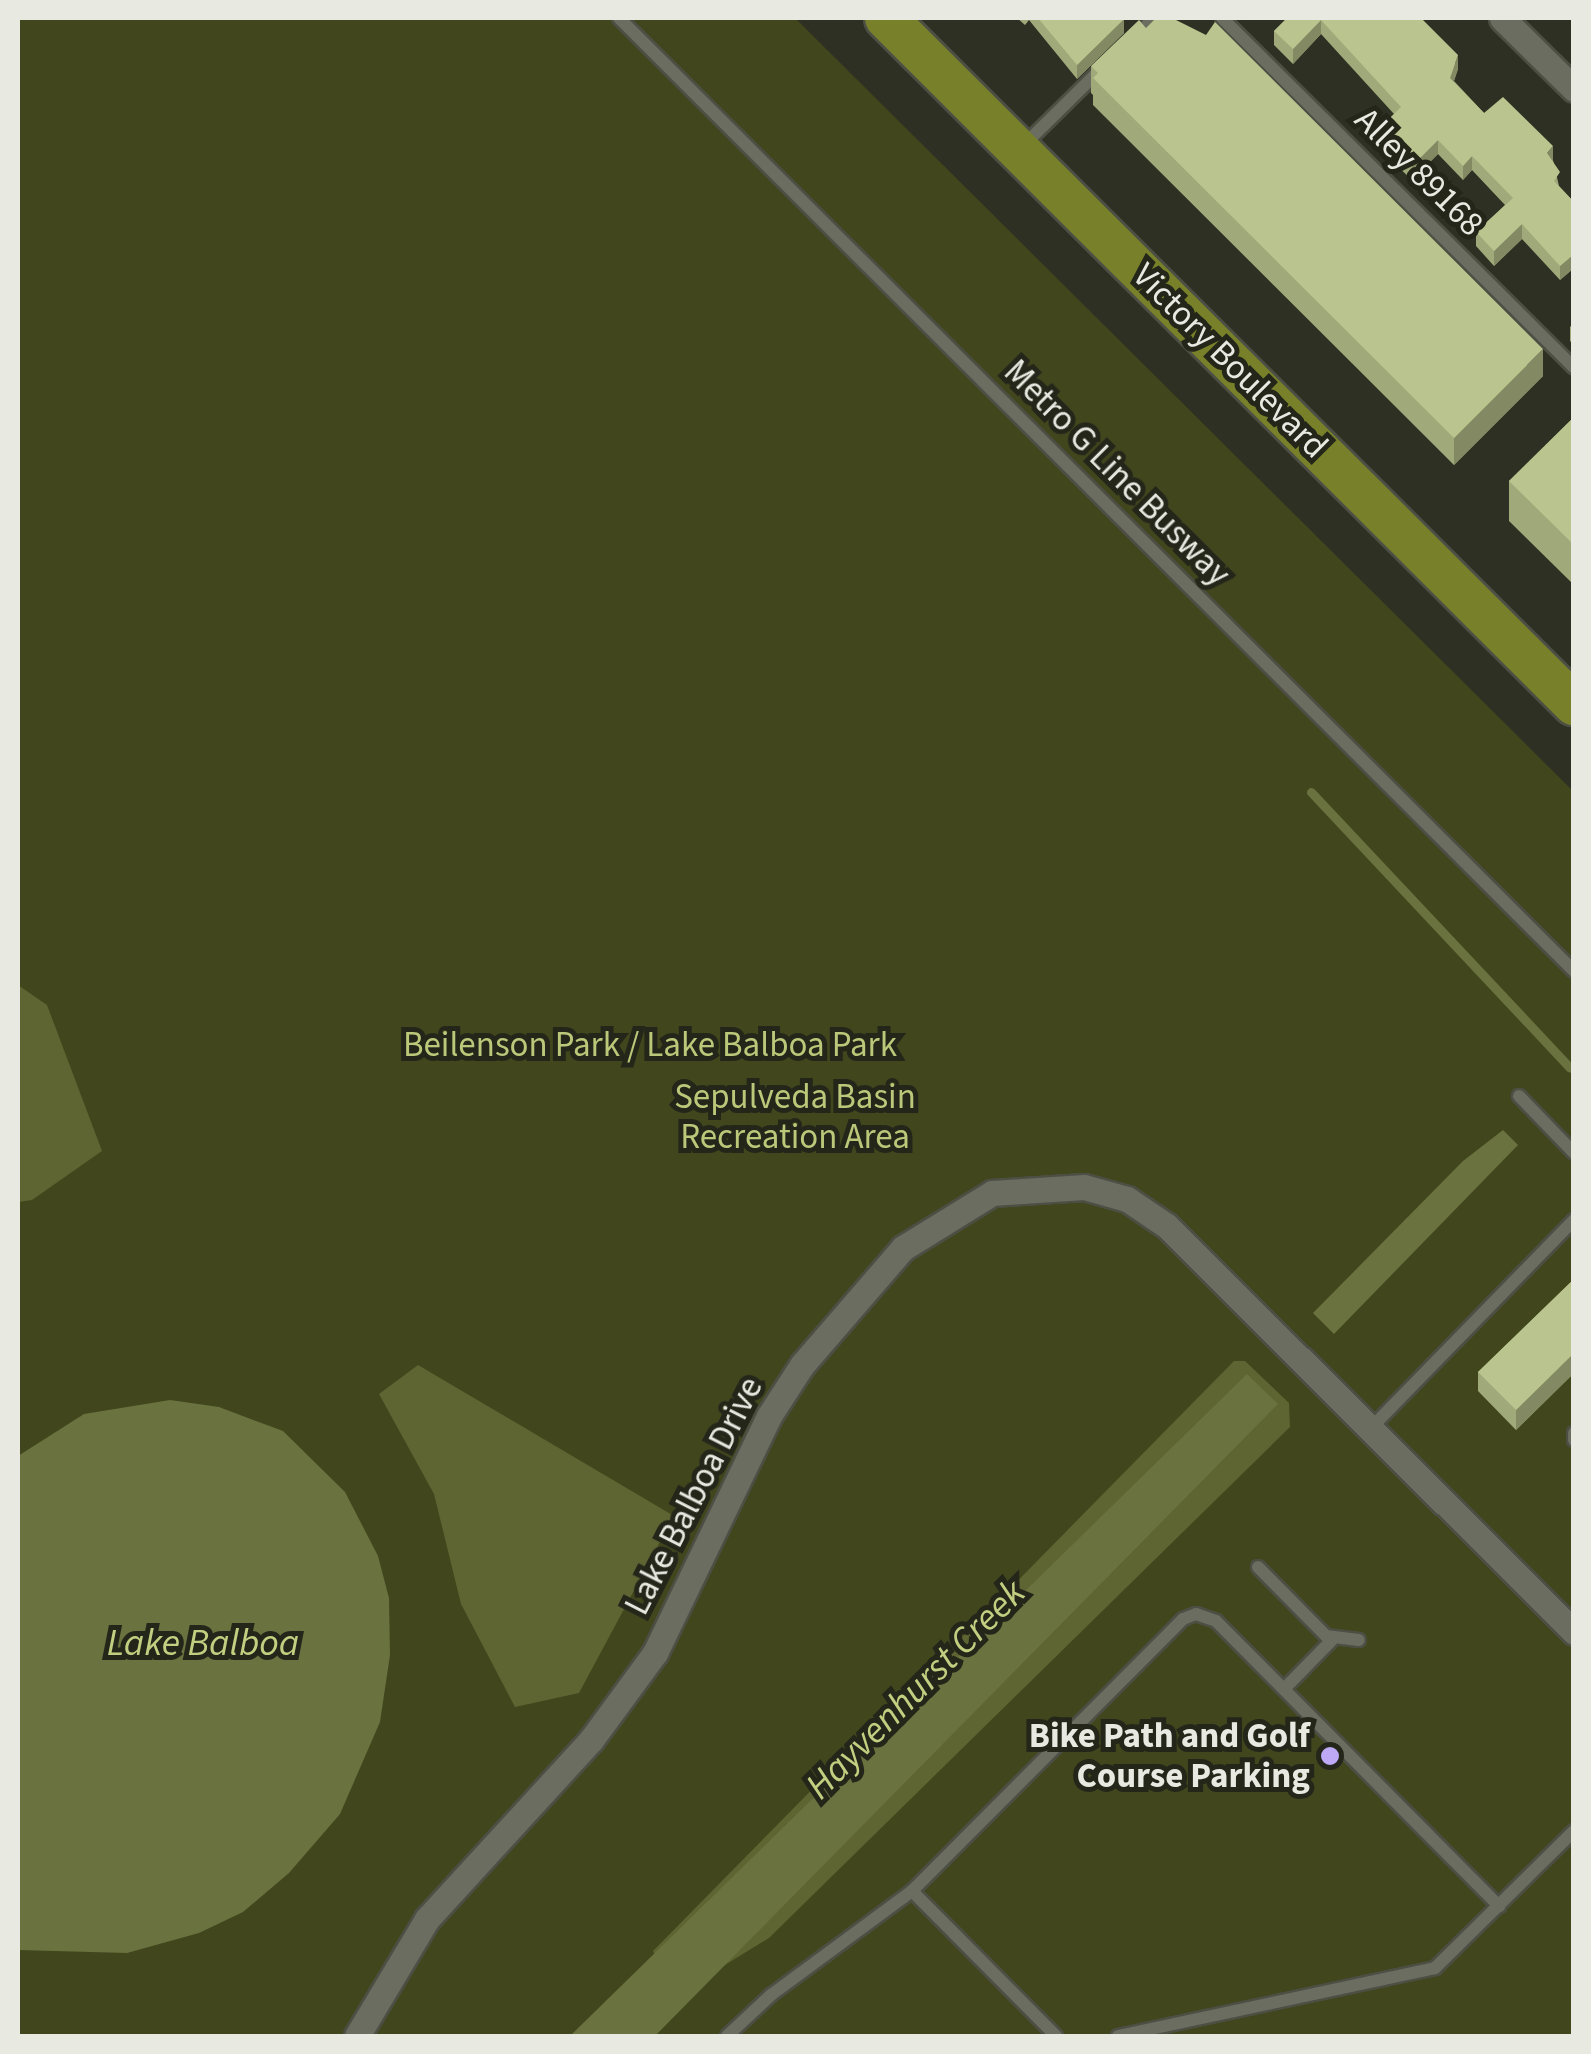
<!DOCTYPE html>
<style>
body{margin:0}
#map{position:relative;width:1591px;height:2054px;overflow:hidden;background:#2e3023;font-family:"Source Sans 3",sans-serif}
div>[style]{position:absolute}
.green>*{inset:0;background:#41461d}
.forest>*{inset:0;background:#5e6532}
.water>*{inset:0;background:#6a723f}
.stream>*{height:9px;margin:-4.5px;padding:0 4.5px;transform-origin:4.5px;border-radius:4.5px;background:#6a723f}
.roads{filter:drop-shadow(2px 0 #4d4f44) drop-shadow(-2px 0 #4d4f44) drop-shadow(0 2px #4d4f44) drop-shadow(0 -2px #4d4f44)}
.service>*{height:12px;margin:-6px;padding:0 6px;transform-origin:6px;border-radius:6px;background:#6a6d5f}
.minor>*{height:25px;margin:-12.5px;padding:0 12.5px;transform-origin:12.5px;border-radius:12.5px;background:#6a6d5f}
.primary>*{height:42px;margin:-21px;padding:0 21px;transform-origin:21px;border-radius:21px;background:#78802a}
.wall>*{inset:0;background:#a0a97a}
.shaded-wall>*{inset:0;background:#828963}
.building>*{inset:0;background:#bac48e}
.dots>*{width:28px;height:28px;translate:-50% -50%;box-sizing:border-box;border:5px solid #24261a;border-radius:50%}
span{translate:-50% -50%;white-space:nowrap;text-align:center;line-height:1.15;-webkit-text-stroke:10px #24261a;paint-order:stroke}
.street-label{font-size:35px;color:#e8eae2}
.park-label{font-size:35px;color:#bbc779}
.poi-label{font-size:35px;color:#e8eae2;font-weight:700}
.right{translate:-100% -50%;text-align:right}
.water-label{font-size:38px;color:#c3cf80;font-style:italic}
.frame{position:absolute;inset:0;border:20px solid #e8eae2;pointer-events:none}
</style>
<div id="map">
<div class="green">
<i style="clip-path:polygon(18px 18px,795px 18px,1573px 791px,1573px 2036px,18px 2036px)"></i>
</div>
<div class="forest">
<i style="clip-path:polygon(18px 985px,47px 1005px,102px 1151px,32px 1200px,18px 1202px)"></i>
<i style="clip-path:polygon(1234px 1361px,1245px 1361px,1289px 1403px,1290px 1427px,769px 1938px,689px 1987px,662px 1973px,653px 1951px)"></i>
<i style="clip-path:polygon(418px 1365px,674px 1516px,579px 1693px,515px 1707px,461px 1604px,434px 1494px,379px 1394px)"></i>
</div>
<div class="water">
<i style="clip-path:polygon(1503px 1130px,1518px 1145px,1334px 1334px,1313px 1313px,1463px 1161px)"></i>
<i style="clip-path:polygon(1247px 1374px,1278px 1404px,655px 2036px,570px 2036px)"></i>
<i style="clip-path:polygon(170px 1400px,219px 1407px,283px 1431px,345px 1492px,378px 1556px,389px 1598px,390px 1655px,380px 1722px,340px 1814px,289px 1873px,243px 1912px,199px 1933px,127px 1953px,18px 1950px,18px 1456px,84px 1414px)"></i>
</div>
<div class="stream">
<i style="left:1311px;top:792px;width:378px;rotate:46.8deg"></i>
</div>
<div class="roads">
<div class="service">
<i style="left:619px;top:18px;width:1349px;rotate:44.94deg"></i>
<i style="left:1222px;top:18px;width:496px;rotate:44.8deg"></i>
<i style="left:1135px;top:37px;width:27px;rotate:-45deg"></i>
<i style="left:1024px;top:145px;width:110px;rotate:-44.6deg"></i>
<i style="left:1519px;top:1096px;width:79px;rotate:46deg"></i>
<i style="left:1371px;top:1428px;width:291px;rotate:-45.7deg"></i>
<i style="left:1574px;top:1433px;width:7px;rotate:90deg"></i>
<i style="left:1258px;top:1567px;width:97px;rotate:45.4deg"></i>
<i style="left:1326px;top:1636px;width:33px;rotate:7deg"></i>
<i style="left:1284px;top:1689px;width:70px;rotate:-45.6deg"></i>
<i style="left:727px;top:2036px;width:60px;rotate:-43deg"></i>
<i style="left:771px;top:1995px;width:175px;rotate:-36.4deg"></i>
<i style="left:1056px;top:2036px;width:204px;rotate:-134.8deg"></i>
<i style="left:912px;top:1891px;width:384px;rotate:-45.1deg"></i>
<i style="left:1183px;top:1619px;width:14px;rotate:-21deg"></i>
<i style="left:1196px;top:1614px;width:21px;rotate:19deg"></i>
<i style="left:1216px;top:1621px;width:402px;rotate:45.2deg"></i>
<i style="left:1118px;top:2036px;width:324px;rotate:-12.1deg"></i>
<i style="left:1435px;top:1968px;width:195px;rotate:-44.6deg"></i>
</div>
<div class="minor">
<i style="left:1502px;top:18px;width:101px;rotate:44.6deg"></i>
<i style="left:357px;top:2036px;width:136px;rotate:-59.1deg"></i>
<i style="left:427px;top:1919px;width:243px;rotate:-47.5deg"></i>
<i style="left:591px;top:1740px;width:108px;rotate:-53.7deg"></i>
<i style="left:655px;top:1653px;width:263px;rotate:-64.3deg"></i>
<i style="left:769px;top:1416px;width:61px;rotate:-57.1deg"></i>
<i style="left:802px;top:1365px;width:155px;rotate:-49.2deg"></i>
<i style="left:903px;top:1248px;width:105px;rotate:-31.7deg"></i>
<i style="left:992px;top:1193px;width:92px;rotate:-3.7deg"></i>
<i style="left:1084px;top:1187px;width:45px;rotate:15.6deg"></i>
<i style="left:1127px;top:1199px;width:48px;rotate:34deg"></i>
<i style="left:1167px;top:1226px;width:575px;rotate:44.93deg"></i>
</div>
<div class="primary">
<i style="left:886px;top:18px;width:972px;rotate:44.92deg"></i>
</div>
</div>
<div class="wall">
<i style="clip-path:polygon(1017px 18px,1124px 18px,1124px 33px,1077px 79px,1029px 20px,1025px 25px)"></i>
<i style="clip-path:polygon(1287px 18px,1421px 18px,1458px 69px,1454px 81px,1484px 113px,1553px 160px,1559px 186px,1574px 202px,1574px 268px,1560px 280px,1522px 239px,1494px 266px,1476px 246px,1476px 232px,1505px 205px,1472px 170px,1463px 180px,1438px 154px,1412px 180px,1376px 146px,1376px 132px,1394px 114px,1321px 34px,1293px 64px,1274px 45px,1274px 31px)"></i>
<i style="clip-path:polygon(1091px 66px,1543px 376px,1454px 465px,1093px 105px,1093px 95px,1091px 93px)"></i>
<i style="clip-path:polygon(1574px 323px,1574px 345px,1570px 341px,1570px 327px)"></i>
<i style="clip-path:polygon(1574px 417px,1574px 585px,1509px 521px,1509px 481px)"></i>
<i style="clip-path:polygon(1574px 1279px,1574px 1373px,1516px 1430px,1478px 1391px,1478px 1372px)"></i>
</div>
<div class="shaded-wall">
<i style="clip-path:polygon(1124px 19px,1124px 33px,1077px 79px,1077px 65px)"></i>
<i style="clip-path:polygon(1321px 20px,1321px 34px,1293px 64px,1293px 49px)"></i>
<i style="clip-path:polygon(1458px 55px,1458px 69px,1450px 92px,1450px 78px)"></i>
<i style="clip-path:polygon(1438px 140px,1438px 154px,1412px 180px,1412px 166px)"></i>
<i style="clip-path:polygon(1553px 146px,1553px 160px,1547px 167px,1547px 153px)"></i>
<i style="clip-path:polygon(1472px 156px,1472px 170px,1463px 180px,1463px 166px)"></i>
<i style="clip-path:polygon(1522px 224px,1522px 239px,1494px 266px,1494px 251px)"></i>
<i style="clip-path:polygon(1574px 254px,1574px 268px,1560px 280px,1560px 266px)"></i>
<i style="clip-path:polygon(1543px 349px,1543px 376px,1454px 465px,1454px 438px)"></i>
<i style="clip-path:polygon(1574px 1353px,1574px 1373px,1516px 1430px,1516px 1410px)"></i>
</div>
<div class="building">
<i style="clip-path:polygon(1038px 18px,1124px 18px,1124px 19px,1077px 65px)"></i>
<i style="clip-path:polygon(1156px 18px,1172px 18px,1206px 35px,1215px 22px,1543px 349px,1454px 438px,1093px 78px,1098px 73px,1091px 66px,1139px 20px,1146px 28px)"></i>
<i style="clip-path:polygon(1287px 18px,1421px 18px,1458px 55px,1450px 78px,1484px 113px,1503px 97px,1553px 146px,1547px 153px,1560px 172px,1554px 181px,1574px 202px,1574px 254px,1560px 266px,1522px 224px,1494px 251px,1476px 232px,1513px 198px,1472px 156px,1463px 166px,1438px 140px,1412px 166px,1376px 132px,1401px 107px,1321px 20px,1293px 49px,1274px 31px)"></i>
<i style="clip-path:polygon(1574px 417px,1574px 545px,1509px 481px)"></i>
<i style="clip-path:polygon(1574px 1279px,1574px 1353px,1516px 1410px,1478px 1372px)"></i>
</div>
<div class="dots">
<i style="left:1330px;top:1756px;background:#bda9f5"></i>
</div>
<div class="street-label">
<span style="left:1419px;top:172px;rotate:45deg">Alley 89168</span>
<span style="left:1230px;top:361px;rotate:45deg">Victory Boulevard</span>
<span style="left:1117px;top:473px;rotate:45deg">Metro G Line Busway</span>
<span style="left:694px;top:1496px;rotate:-63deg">Lake Balboa Drive</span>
</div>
<div class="park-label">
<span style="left:650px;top:1045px">Beilenson Park / Lake Balboa Park</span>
<span style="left:795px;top:1117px">Sepulveda Basin<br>Recreation Area</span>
</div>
<div class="poi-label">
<span class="right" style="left:1310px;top:1756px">Bike Path and Golf<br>Course Parking</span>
</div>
<div class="water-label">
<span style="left:203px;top:1644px">Lake Balboa</span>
<span style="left:916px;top:1690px;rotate:-45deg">Hayvenhurst Creek</span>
</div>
<div class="frame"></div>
</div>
